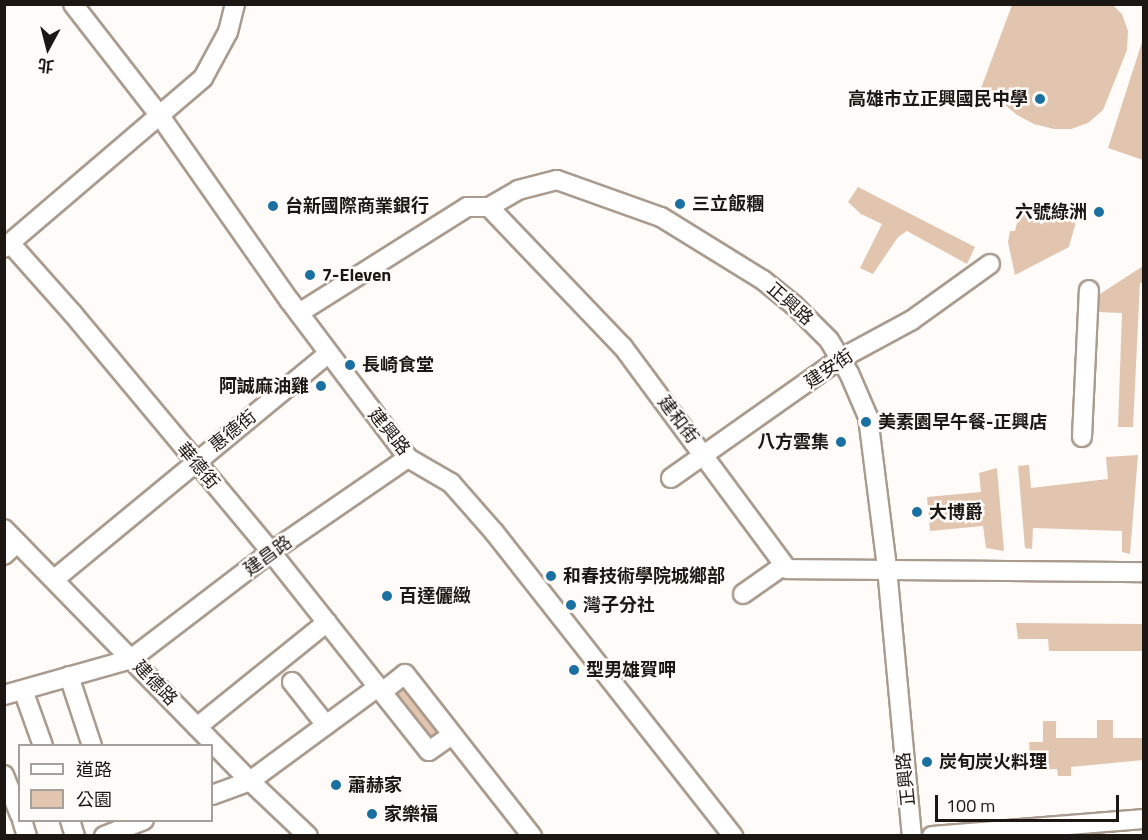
<!DOCTYPE html>
<meta charset="utf-8">
<style>
body{margin:0}
#map{position:relative;width:1148px;height:840px;overflow:hidden;background:#fefbf8;font-family:"Titillium Web","Noto Sans TC",sans-serif}
div>[style]{position:absolute}
.green>*{inset:0;background:#e2c5af}
.roads{filter:drop-shadow(2px 0 #aa9b8f) drop-shadow(-2px 0 #aa9b8f) drop-shadow(0 2px #aa9b8f) drop-shadow(0 -2px #aa9b8f)}
.minor>*{height:18px;margin:-9px;padding:0 9px;transform-origin:9px;border-radius:9px;background:#fff}
.dots>*{width:16px;height:16px;translate:-50% -50%;box-sizing:border-box;border:3px solid #fefbf8;border-radius:50%}
span{translate:-50% -50%;white-space:nowrap;text-align:center;line-height:1.15;-webkit-text-stroke:5px #fefbf8;paint-order:stroke}
.poi-label{font-size:18px;color:#1d1713;font-weight:700}
.right{translate:-100% -50%;text-align:right}
.left{translate:0 -50%;text-align:left}
.street-label{font-size:18px;color:#1d1713}
.frame{position:absolute;inset:0;border:6px solid #1d1713;pointer-events:none}
.legend{position:absolute;left:18px;top:744px;width:195px;height:78px;box-sizing:border-box;background:#fefbf8;border:2px solid #a4a09c;margin:0;padding:8px 10px;list-style:none;font-size:18px;color:#1d1713}
.legend li{display:flex;align-items:center;gap:12px;height:30px}
.legend b{width:30px;border:2px solid #a4a09c}
.north{position:absolute;left:18px;top:18px;width:60px;height:60px;-webkit-text-stroke:4px #fefbf8;paint-order:stroke;rotate:187deg;font-size:16px;font-weight:700;line-height:24px;text-align:center;color:#1d1713}
.north::after{content:'';display:block;margin:auto;width:21px;height:27px;background:#1d1713;clip-path:polygon(50% 0,100% 100%,50% 72%,0 100%)}
.scale{position:absolute;left:935px;top:795px;width:184px;height:27px;box-sizing:border-box;border:3px solid #1d1713;border-top:0;padding-left:8px;font-size:18px;line-height:21px;white-space:nowrap;color:#1d1713;-webkit-text-stroke:4px #fefbf8;paint-order:stroke}
</style>
<div id="map">
<div class="green">
<i style="clip-path:polygon(1012px 5px,1113px 5px,1122px 14px,1128px 31px,1127px 50px,1103px 110px,1088px 123px,1071px 129px,1054px 129px,1034px 124px,1017px 115px,1003px 103px,996px 90px,989px 106px,977px 99px)"></i>
<i style="clip-path:polygon(1143px 39px,1144px 39px,1143px 160px,1108px 148px)"></i>
<i style="clip-path:polygon(858px 187px,975px 247px,967px 264px,907px 231px,898px 237px,873px 274px,860px 268px,882px 224px,861px 214px,848px 202px)"></i>
<i style="clip-path:polygon(1022px 203px,1077px 218px,1069px 247px,1015px 275px,1008px 242px,1010px 231px,1015px 231px)"></i>
<i style="clip-path:polygon(1143px 266px,1143px 283px,1140px 283px,1133px 427px,1118px 427px,1122px 313px,1097px 312px,1100px 294px)"></i>
<i style="clip-path:polygon(1138px 455px,1130px 554px,1122px 552px,1122px 531px,1033px 528px,1032px 549px,1025px 548px,1018px 466px,1029px 465px,1031px 488px,1108px 479px,1106px 457px)"></i>
<i style="clip-path:polygon(997px 468px,1004px 551px,986px 548px,983px 526px,930px 531px,927px 497px,981px 492px,979px 473px)"></i>
<i style="clip-path:polygon(1016px 623px,1143px 624px,1143px 651px,1049px 651px,1048px 639px,1018px 639px)"></i>
<i style="clip-path:polygon(403px 681px,443px 731px,428px 743px,388px 693px)"></i>
<i style="clip-path:polygon(1097px 720px,1113px 720px,1113px 738px,1143px 738px,1143px 760px,1071px 767px,1071px 776px,1058px 776px,1057px 769px,1031px 770px,1029px 742px,1043px 742px,1043px 721px,1056px 721px,1056px 738px,1097px 738px)"></i>
</div>
<div class="roads">
<div class="minor">
<i style="left:73px;top:4px;width:142px;rotate:52.2deg"></i>
<i style="left:160px;top:116px;width:225px;rotate:55deg"></i>
<i style="left:289px;top:300px;width:198px;rotate:53deg"></i>
<i style="left:408px;top:458px;width:50px;rotate:30.2deg"></i>
<i style="left:451px;top:483px;width:65px;rotate:48.7deg"></i>
<i style="left:494px;top:532px;width:387px;rotate:51.8deg"></i>
<i style="left:489px;top:207px;width:194px;rotate:46.3deg"></i>
<i style="left:623px;top:347px;width:276px;rotate:53.5deg"></i>
<i style="left:787px;top:569px;width:357px;rotate:0.5deg"></i>
<i style="left:10px;top:243px;width:95px;rotate:48.4deg"></i>
<i style="left:73px;top:314px;width:310px;rotate:50.2deg"></i>
<i style="left:271px;top:552px;width:254px;rotate:51.6deg"></i>
<i style="left:429px;top:751px;width:28px;rotate:-35deg"></i>
<i style="left:4px;top:248px;width:262px;rotate:-40.5deg"></i>
<i style="left:203px;top:78px;width:52px;rotate:-61.5deg"></i>
<i style="left:228px;top:32px;width:29px;rotate:-76deg"></i>
<i style="left:299px;top:313px;width:199px;rotate:-32.2deg"></i>
<i style="left:467px;top:207px;width:22px"></i>
<i style="left:489px;top:207px;width:34px;rotate:-30deg"></i>
<i style="left:518px;top:190px;width:40px;rotate:-14.4deg"></i>
<i style="left:557px;top:180px;width:110px;rotate:19.6deg"></i>
<i style="left:661px;top:217px;width:120px;rotate:31.7deg"></i>
<i style="left:763px;top:280px;width:40px;rotate:39deg"></i>
<i style="left:794px;top:305px;width:49px;rotate:45deg"></i>
<i style="left:829px;top:340px;width:39px;rotate:59deg"></i>
<i style="left:849px;top:373px;width:48px;rotate:66.6deg"></i>
<i style="left:868px;top:417px;width:152px;rotate:82.8deg"></i>
<i style="left:887px;top:568px;width:269px;rotate:84.7deg"></i>
<i style="left:1082px;top:437px;width:147px;rotate:-87.3deg"></i>
<i style="left:671px;top:478px;width:207px;rotate:-35.2deg"></i>
<i style="left:840px;top:359px;width:82px;rotate:-28.4deg"></i>
<i style="left:912px;top:320px;width:96px;rotate:-35.7deg"></i>
<i style="left:4px;top:529px;width:352px;rotate:45.7deg"></i>
<i style="left:250px;top:781px;width:80px;rotate:43.5deg"></i>
<i style="left:4px;top:555px;width:18px;rotate:-43deg"></i>
<i style="left:56px;top:578px;width:352px;rotate:-39.5deg"></i>
<i style="left:743px;top:594px;width:49px;rotate:-35deg"></i>
<i style="left:69px;top:676px;width:74px;rotate:71.8deg"></i>
<i style="left:292px;top:682px;width:55px;rotate:51.7deg"></i>
<i style="left:23px;top:690px;width:59px;rotate:70.3deg"></i>
<i style="left:382px;top:692px;width:29px;rotate:-38deg"></i>
<i style="left:405px;top:674px;width:206px;rotate:51.9deg"></i>
<i style="left:4px;top:695px;width:132px;rotate:-15.8deg"></i>
<i style="left:131px;top:659px;width:176px;rotate:-37.4deg"></i>
<i style="left:271px;top:552px;width:166px;rotate:-34.5deg"></i>
<i style="left:197px;top:727px;width:167px;rotate:-38.9deg"></i>
<i style="left:4px;top:775px;width:43px;rotate:68.2deg"></i>
<i style="left:212px;top:795px;width:40px;rotate:-20.2deg"></i>
<i style="left:250px;top:781px;width:159px;rotate:-36.3deg"></i>
<i style="left:22px;top:820px;width:17px;rotate:73deg"></i>
<i style="left:70px;top:820px;width:17px;rotate:73deg"></i>
<i style="left:104px;top:836px;width:43px;rotate:-21.8deg"></i>
<i style="left:932px;top:836px;width:213px;rotate:-4.6deg"></i>
</div>
</div>
<div class="dots">
<i style="left:1040px;top:99px;background:#1a71a1"></i>
<i style="left:680px;top:204px;background:#1a71a1"></i>
<i style="left:273px;top:206px;background:#1a71a1"></i>
<i style="left:1099px;top:212px;background:#1a71a1"></i>
<i style="left:310px;top:275px;background:#1a71a1"></i>
<i style="left:350px;top:365px;background:#1a71a1"></i>
<i style="left:321px;top:386px;background:#1a71a1"></i>
<i style="left:866px;top:422px;background:#1a71a1"></i>
<i style="left:841px;top:442px;background:#1a71a1"></i>
<i style="left:917px;top:512px;background:#1a71a1"></i>
<i style="left:551px;top:576px;background:#1a71a1"></i>
<i style="left:387px;top:596px;background:#1a71a1"></i>
<i style="left:571px;top:605px;background:#1a71a1"></i>
<i style="left:574px;top:670px;background:#1a71a1"></i>
<i style="left:927px;top:762px;background:#1a71a1"></i>
<i style="left:336px;top:785px;background:#1a71a1"></i>
<i style="left:372px;top:814px;background:#1a71a1"></i>
</div>
<div class="poi-label">
<span class="right" style="left:1028px;top:99px">高雄市立正興國民中學</span>
<span class="left" style="left:692px;top:204px">三立飯糰</span>
<span class="left" style="left:285px;top:206px">台新國際商業銀行</span>
<span class="right" style="left:1087px;top:212px">六號綠洲</span>
<span class="left" style="left:322px;top:275px">7-Eleven</span>
<span class="left" style="left:362px;top:365px">長崎食堂</span>
<span class="right" style="left:309px;top:386px">阿誠麻油雞</span>
<span class="left" style="left:878px;top:422px">美素園早午餐-正興店</span>
<span class="right" style="left:829px;top:442px">八方雲集</span>
<span class="left" style="left:929px;top:512px">大博爵</span>
<span class="left" style="left:563px;top:576px">和春技術學院城鄉部</span>
<span class="left" style="left:399px;top:596px">百達儷緻</span>
<span class="left" style="left:583px;top:605px">灣子分社</span>
<span class="left" style="left:586px;top:670px">型男雄賀呷</span>
<span class="left" style="left:939px;top:762px">炭旬炭火料理</span>
<span class="left" style="left:348px;top:785px">蕭赫家</span>
<span class="left" style="left:384px;top:814px">家樂福</span>
</div>
<div class="street-label">
<span style="left:790px;top:304px;rotate:41deg">正興路</span>
<span style="left:829px;top:369px;rotate:-34deg">建安街</span>
<span style="left:678px;top:420px;rotate:53deg">建和街</span>
<span style="left:233px;top:431px;rotate:-39deg">惠德街</span>
<span style="left:389px;top:432px;rotate:51deg">建興路</span>
<span style="left:198px;top:466px;rotate:50deg">華德街</span>
<span style="left:268px;top:556px;rotate:-36deg">建昌路</span>
<span style="left:155px;top:683px;rotate:46deg">建德路</span>
<span style="left:906px;top:779px;rotate:-96deg">正興路</span>
</div>
<div class="frame"></div>
<ul class="legend">
<li><b style="height:8px;background:#fff"></b>道路</li>
<li><b style="height:16px;background:#e2c5af"></b>公園</li>
</ul>
<div class="north">北</div>
<div class="scale">100 m</div>
</div>
